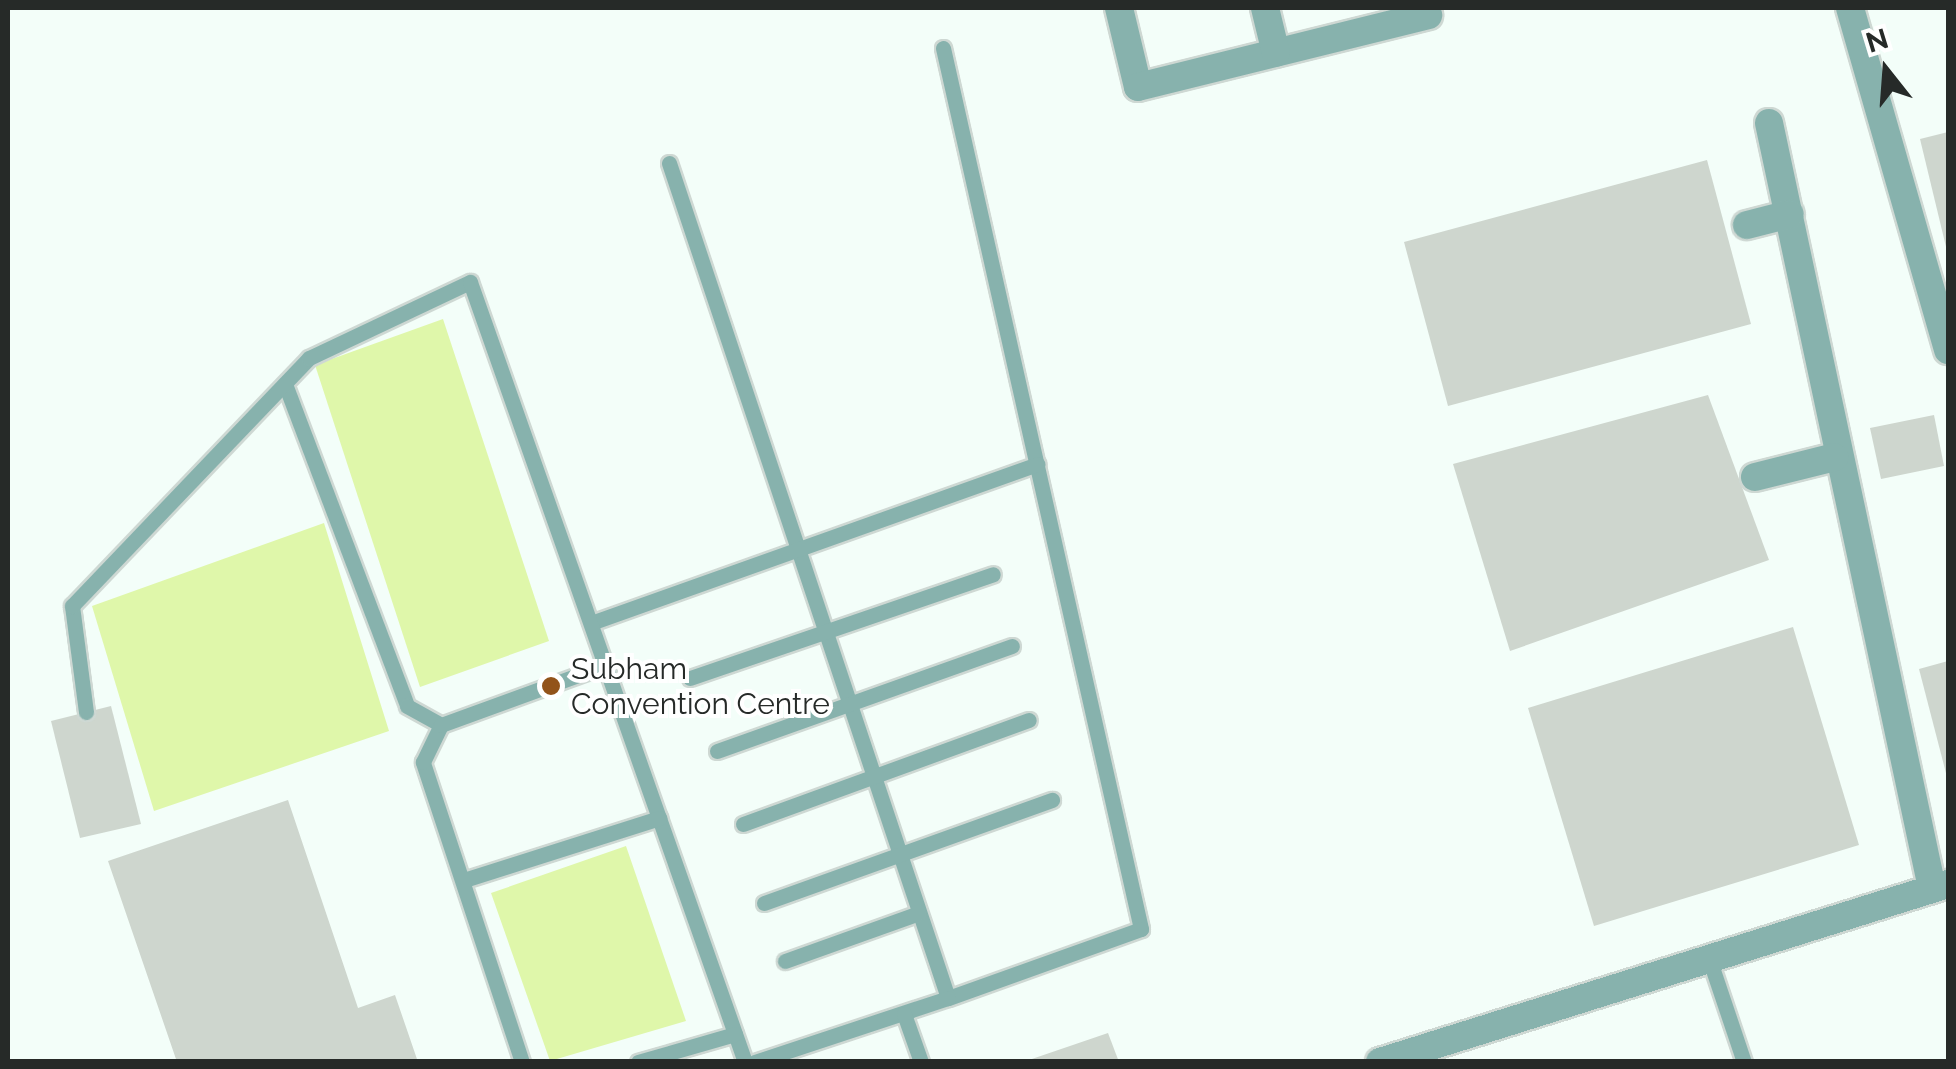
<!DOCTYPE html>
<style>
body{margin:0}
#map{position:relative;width:1956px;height:1069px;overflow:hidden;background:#f3fef9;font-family:Raleway,sans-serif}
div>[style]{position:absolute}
.green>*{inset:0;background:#dff7aa}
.building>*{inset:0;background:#ced6ce}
.roads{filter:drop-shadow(2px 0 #ced8d3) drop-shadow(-2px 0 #ced8d3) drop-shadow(0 2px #ced8d3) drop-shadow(0 -2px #ced8d3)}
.service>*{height:15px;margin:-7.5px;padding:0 7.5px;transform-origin:7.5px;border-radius:7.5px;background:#87b2ad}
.minor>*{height:28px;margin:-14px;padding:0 14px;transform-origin:14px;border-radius:14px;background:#87b2ad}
.tertiary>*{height:28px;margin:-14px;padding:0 14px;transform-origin:14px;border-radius:14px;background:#87b2ad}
.dots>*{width:28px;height:28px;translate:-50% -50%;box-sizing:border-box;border:5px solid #fff;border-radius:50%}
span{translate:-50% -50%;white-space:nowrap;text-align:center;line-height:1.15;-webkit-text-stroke:8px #fff;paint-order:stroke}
.poi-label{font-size:30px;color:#262a28}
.left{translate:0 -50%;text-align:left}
.frame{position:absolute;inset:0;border:10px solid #262a28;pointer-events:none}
.north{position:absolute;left:1836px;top:20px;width:100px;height:100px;-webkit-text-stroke:8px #fff;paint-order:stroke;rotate:343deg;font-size:28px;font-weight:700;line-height:40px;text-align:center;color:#262a28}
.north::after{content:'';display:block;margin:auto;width:35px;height:45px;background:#262a28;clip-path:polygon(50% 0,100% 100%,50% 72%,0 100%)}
</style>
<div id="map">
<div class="green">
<i style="clip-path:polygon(443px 319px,549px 641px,420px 687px,315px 365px)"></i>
<i style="clip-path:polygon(324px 523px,389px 731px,154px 811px,92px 606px)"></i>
<i style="clip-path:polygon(626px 846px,686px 1021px,550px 1061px,491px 893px)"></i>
</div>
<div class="building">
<i style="clip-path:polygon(1948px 132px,1948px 251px,1947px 251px,1920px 139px)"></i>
<i style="clip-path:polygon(1707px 160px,1751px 324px,1448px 406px,1404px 242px)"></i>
<i style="clip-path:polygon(1708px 395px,1769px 560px,1510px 651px,1453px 464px)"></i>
<i style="clip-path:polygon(1934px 415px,1944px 466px,1881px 479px,1870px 428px)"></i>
<i style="clip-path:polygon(1793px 627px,1859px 845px,1594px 926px,1528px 708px)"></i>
<i style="clip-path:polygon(1948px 661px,1948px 776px,1947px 777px,1919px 669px)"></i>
<i style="clip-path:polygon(111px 706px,141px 824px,80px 838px,51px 721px)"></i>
<i style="clip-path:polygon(288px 800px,358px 1008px,395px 995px,418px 1062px,177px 1062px,108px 861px)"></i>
<i style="clip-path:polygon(1108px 1033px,1119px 1062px,1026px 1062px,1026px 1061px)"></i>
</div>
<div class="roads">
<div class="service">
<i style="left:943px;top:48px;width:903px;rotate:77.33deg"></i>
<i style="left:1141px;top:929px;width:205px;rotate:160.3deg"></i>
<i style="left:669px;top:163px;width:880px;rotate:71.52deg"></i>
<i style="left:948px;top:998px;width:204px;rotate:161.7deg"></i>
<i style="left:285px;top:384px;width:344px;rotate:69.2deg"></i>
<i style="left:407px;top:706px;width:39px;rotate:29deg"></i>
<i style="left:591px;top:623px;width:474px;rotate:-19.6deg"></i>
<i style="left:690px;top:678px;width:320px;rotate:-18.9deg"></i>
<i style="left:86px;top:712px;width:107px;rotate:-97.5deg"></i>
<i style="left:72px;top:606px;width:343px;rotate:-46.3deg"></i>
<i style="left:309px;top:358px;width:178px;rotate:-25.3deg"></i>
<i style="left:470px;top:282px;width:827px;rotate:70.58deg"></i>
<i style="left:717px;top:751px;width:313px;rotate:-19.6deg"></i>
<i style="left:743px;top:824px;width:304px;rotate:-20deg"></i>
<i style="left:464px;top:880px;width:205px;rotate:-17.6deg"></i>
<i style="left:764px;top:903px;width:306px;rotate:-19.7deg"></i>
<i style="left:785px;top:961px;width:142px;rotate:-19.7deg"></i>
<i style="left:1710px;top:961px;width:107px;rotate:71.4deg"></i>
<i style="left:904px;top:1014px;width:51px;rotate:70.5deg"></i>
<i style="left:522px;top:1062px;width:316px;rotate:-108.3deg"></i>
<i style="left:423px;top:762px;width:41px;rotate:-64.1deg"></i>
<i style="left:441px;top:725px;width:176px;rotate:-20deg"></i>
<i style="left:638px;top:1062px;width:101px;rotate:-16.1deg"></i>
</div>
<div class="minor">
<i style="left:1119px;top:8px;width:81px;rotate:76.5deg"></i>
<i style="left:1138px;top:87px;width:299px;rotate:-13.9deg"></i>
<i style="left:1265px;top:8px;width:46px;rotate:76.3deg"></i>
<i style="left:1850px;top:8px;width:356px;rotate:74deg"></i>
<i style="left:1769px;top:123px;width:782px;rotate:77.97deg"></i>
<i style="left:1747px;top:225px;width:44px;rotate:-14.3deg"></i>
<i style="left:1755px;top:477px;width:82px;rotate:-14deg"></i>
</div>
<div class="tertiary">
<i style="left:1380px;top:1062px;width:595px;rotate:-17.4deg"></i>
</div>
</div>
<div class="dots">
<i style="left:551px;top:686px;background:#92531a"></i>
</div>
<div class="poi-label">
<span class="left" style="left:571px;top:686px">Subham<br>Convention Centre</span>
</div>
<div class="frame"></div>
<div class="north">N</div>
</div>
